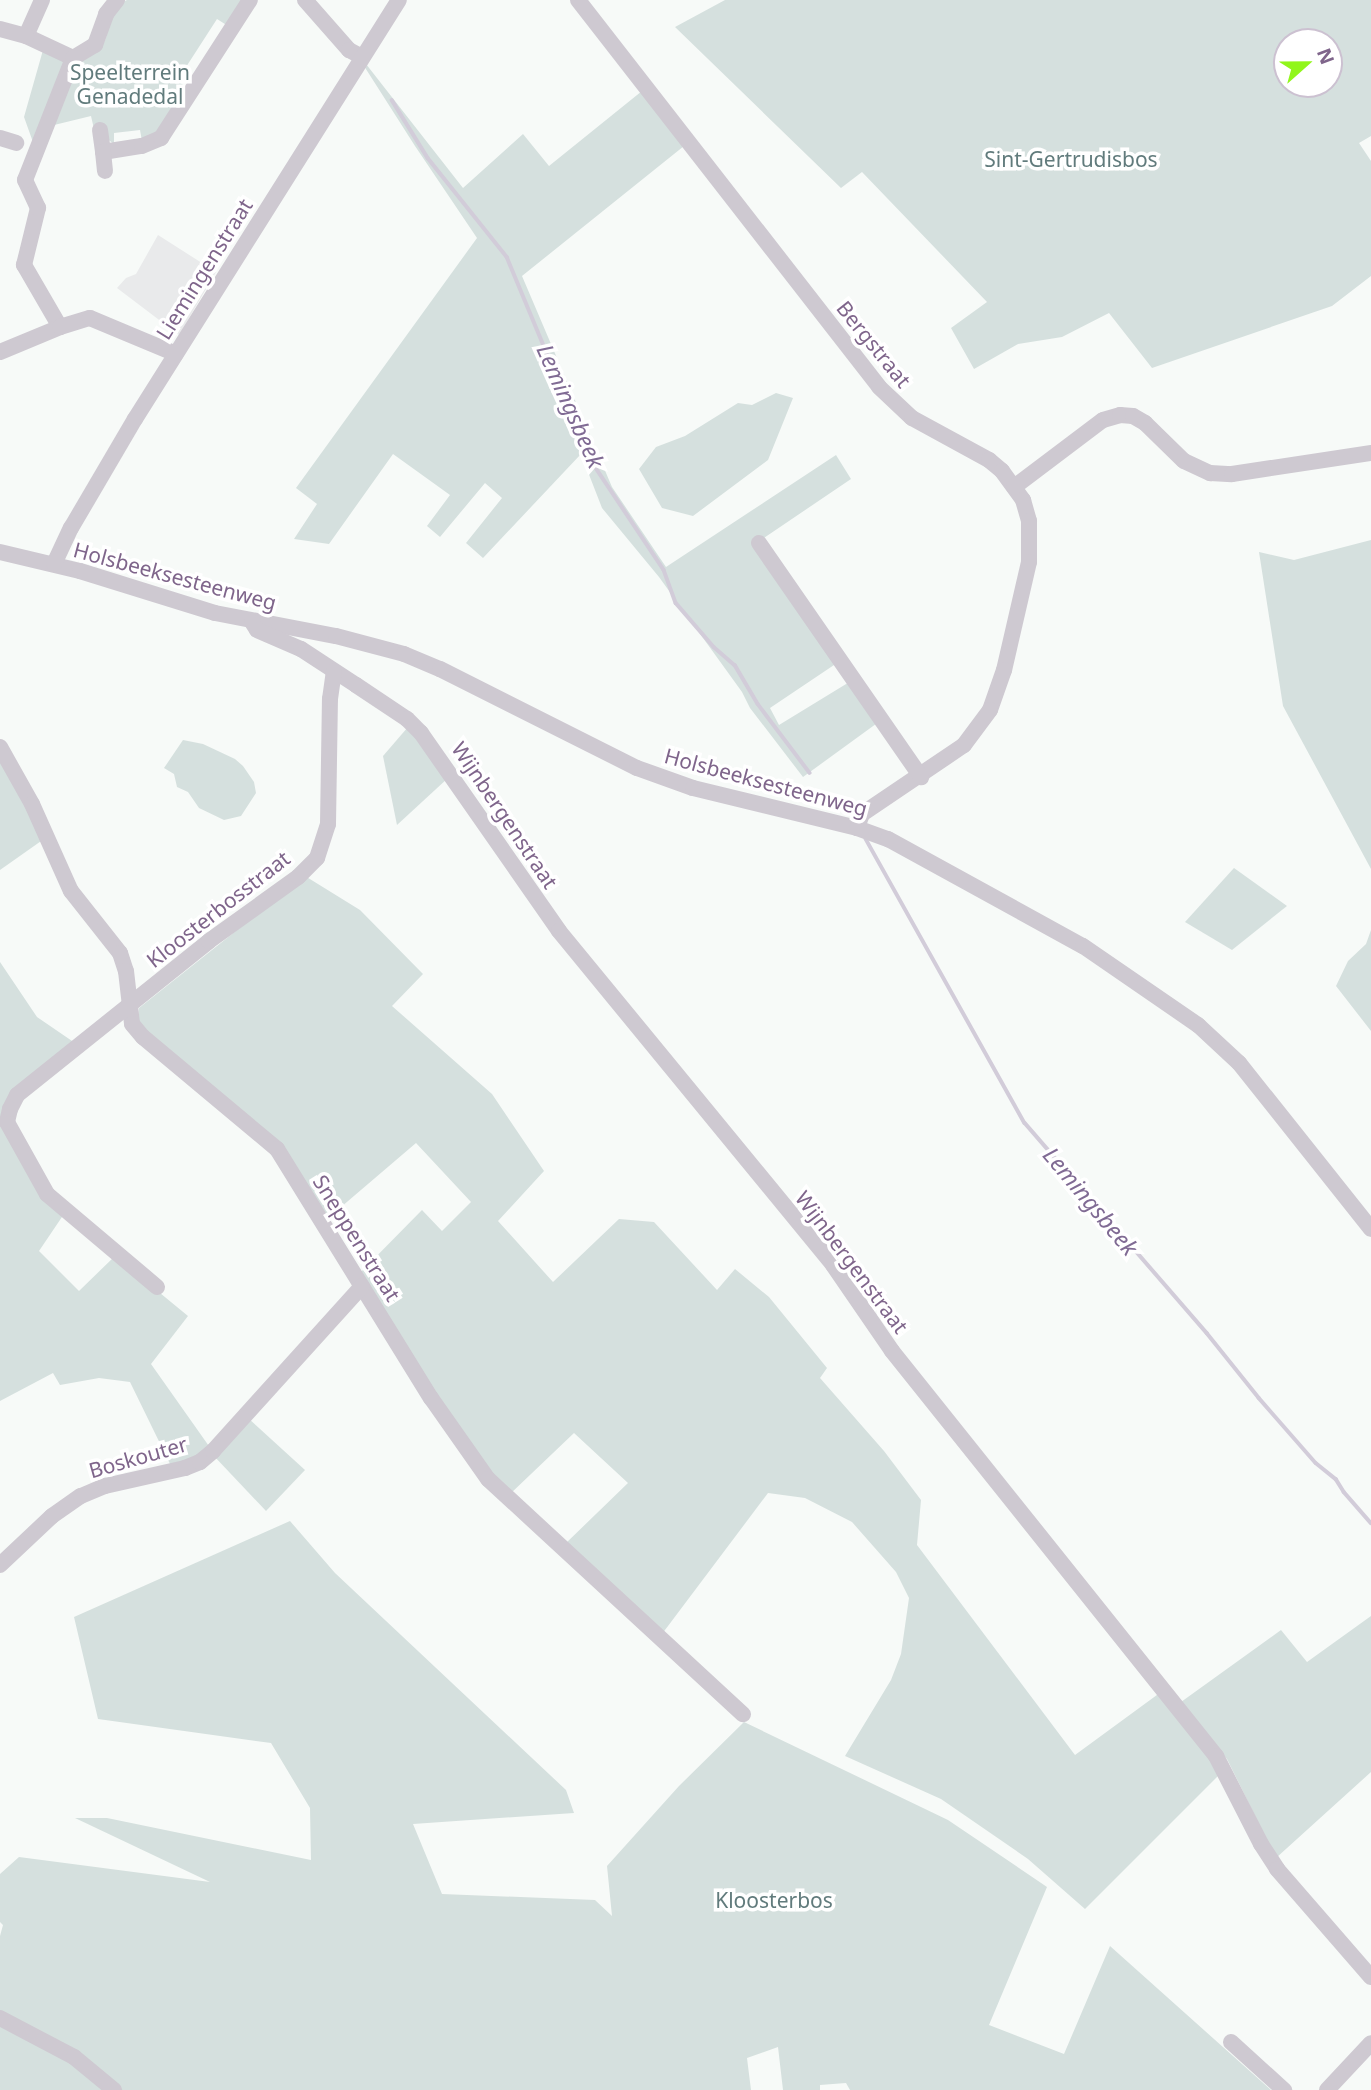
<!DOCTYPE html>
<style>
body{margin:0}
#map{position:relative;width:1371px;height:2090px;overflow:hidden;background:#f7faf8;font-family:"Noto Sans",sans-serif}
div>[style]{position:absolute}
.built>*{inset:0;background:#e9eaeb}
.green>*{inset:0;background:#d5e0de}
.stream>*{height:3.5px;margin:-1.75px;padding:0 1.75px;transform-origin:1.75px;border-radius:1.75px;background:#d2ccd9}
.minor>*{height:16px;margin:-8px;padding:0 8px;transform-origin:8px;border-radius:8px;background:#cec9d1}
span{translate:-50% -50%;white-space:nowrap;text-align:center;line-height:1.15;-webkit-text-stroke:7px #fff;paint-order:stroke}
.park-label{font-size:21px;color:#617b7c}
.street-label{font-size:21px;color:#7f658b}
.water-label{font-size:23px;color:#806b94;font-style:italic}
.north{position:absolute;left:1273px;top:28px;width:70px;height:70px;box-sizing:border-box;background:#fff;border:2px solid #ccc1d1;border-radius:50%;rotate:69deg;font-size:19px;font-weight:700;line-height:28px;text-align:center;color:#7f658b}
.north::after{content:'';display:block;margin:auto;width:24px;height:32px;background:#91f61b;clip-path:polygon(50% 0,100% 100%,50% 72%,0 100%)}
</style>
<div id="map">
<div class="built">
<i style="clip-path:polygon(158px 235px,216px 272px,179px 335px,117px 288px,126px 278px,136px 274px)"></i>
</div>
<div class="green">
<i style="clip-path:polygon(127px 0,244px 0,228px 26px,217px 19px,177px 81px,188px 88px,160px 130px,142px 141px,140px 130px,114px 133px,114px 144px,94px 129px,91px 116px,50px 126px,34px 145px,24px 117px,43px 50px,79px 63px,101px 48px,106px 38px,109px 15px,117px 5px)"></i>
<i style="clip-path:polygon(evenodd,725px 0,1371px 0,1371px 136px,1359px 143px,1371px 161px,1371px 276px,1332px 306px,1152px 368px,1109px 313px,1062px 337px,1018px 344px,974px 369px,951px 328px,987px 302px,862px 172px,841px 188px,675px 27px,725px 0,1329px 42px,1329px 84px,1287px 84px,1287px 42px,1329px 42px)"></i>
<i style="clip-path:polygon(366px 64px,463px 188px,523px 134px,549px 166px,642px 91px,684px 146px,522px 276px,612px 487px,666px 567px,836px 455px,851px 479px,752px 546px,837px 663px,770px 708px,779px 725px,851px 681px,880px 721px,803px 777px,750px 708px,742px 692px,659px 577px,602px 508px,581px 454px,483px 558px,466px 543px,502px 498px,485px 483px,440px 537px,427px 526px,450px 495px,393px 454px,329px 544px,294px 539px,317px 504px,296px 488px,477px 238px,415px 146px,364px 66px)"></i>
<i style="clip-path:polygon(776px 393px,793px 398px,768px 460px,693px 516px,662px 508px,639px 469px,656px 447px,685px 436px,738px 403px,752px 405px)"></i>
<i style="clip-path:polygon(1371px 540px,1371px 869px,1283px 706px,1259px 552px,1294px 560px)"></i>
<i style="clip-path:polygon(408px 727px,448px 778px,397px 825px,383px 756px)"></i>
<i style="clip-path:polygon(183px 740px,203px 744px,235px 759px,243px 766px,254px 782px,256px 793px,241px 816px,224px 820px,199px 808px,188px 792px,177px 787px,174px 774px,164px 768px)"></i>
<i style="clip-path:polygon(0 759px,44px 839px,0 870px)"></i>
<i style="clip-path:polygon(1234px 868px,1287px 906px,1232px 950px,1185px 922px)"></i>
<i style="clip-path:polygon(305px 876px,360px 910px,423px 974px,392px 1006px,492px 1094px,544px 1171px,498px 1221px,553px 1282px,619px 1219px,654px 1222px,717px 1290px,735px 1269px,769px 1297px,827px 1368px,820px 1378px,884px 1451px,921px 1500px,917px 1545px,1075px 1755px,1161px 1692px,1222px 1772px,1085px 1909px,1028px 1859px,941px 1799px,845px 1756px,891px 1680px,901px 1654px,909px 1598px,896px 1572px,852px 1522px,805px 1498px,768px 1493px,662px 1634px,564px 1545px,628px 1483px,574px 1433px,509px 1495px,472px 1451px,360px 1273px,422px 1210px,442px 1231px,471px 1202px,416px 1143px,327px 1219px,282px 1148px,137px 1023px,139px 1008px)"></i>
<i style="clip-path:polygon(1371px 930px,1371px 1031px,1336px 986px,1348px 961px,1366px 944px)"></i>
<i style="clip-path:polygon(0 962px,37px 1017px,75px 1043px,0 1118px,64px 1214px,39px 1251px,79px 1291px,115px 1256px,188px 1316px,151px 1364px,211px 1449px,172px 1468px,130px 1382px,99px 1378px,60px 1385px,53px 1373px,0 1401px)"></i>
<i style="clip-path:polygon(248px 1418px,305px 1470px,266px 1511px,213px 1455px)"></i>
<i style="clip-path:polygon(290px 1521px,335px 1573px,566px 1790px,574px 1813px,413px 1824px,442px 1894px,595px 1900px,612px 1916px,607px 1866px,679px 1786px,744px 1722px,948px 1820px,1047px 1887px,989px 2025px,1064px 2054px,1110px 1946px,1271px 2090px,850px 2090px,846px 2083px,820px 2085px,820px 2090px,783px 2090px,778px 2047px,747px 2058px,751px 2090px,0 2090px,0 1936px,3px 1925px,0 1922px,0 1874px,19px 1857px,210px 1882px,75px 1818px,107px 1818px,311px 1860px,310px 1808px,271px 1743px,98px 1719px,74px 1617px)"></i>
<i style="clip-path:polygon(1371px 1616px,1371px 1772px,1276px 1858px,1227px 1759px,1181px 1702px,1281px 1630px,1307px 1662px)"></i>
</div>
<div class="stream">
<i style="left:392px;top:100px;width:68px;rotate:58.2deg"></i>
<i style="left:428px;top:158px;width:127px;rotate:51.4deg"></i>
<i style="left:507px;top:257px;width:169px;rotate:67.4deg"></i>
<i style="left:572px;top:413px;width:23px;rotate:59deg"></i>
<i style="left:584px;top:433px;width:34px;rotate:73deg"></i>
<i style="left:594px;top:465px;width:126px;rotate:56.3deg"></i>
<i style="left:664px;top:570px;width:35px;rotate:70deg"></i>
<i style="left:676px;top:603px;width:58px;rotate:49.2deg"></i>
<i style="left:714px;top:647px;width:28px;rotate:41deg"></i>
<i style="left:735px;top:665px;width:45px;rotate:59.5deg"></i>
<i style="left:758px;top:704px;width:86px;rotate:53deg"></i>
<i style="left:866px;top:839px;width:325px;rotate:60.8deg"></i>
<i style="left:1025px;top:1123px;width:278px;rotate:49.1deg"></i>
<i style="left:1207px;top:1333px;width:83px;rotate:51.3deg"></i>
<i style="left:1259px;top:1398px;width:86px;rotate:48.8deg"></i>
<i style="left:1316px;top:1463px;width:26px;rotate:39deg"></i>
<i style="left:1336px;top:1479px;width:15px;rotate:58deg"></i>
<i style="left:1344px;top:1492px;width:41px;rotate:48.9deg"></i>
</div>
<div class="minor">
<i style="left:42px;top:0;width:39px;rotate:114deg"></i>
<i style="left:26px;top:36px;width:52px;rotate:25.1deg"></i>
<i style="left:305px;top:0;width:67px;rotate:48.7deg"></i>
<i style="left:349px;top:50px;width:15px;rotate:28deg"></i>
<i style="left:578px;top:0;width:490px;rotate:52.1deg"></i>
<i style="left:879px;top:387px;width:45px;rotate:43.2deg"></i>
<i style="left:912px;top:418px;width:88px;rotate:28.6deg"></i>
<i style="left:989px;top:460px;width:17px;rotate:40deg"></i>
<i style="left:1002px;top:471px;width:36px;rotate:54deg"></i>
<i style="left:1023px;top:500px;width:22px;rotate:74deg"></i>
<i style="left:1029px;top:521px;width:41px;rotate:90deg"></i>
<i style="left:1029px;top:562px;width:111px;rotate:103deg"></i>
<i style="left:1004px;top:670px;width:42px;rotate:109.3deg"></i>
<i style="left:990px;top:710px;width:44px;rotate:126.6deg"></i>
<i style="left:964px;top:745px;width:123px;rotate:145.9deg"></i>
<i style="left:862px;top:814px;width:15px;rotate:110deg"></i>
<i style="left:0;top:29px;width:27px;rotate:15deg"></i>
<i style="left:100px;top:130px;width:22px;rotate:82deg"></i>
<i style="left:103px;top:152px;width:39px;rotate:-9deg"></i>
<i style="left:142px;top:146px;width:21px;rotate:-23deg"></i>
<i style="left:161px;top:138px;width:164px;rotate:-57.2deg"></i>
<i style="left:0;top:138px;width:17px;rotate:17deg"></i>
<i style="left:103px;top:152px;width:19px;rotate:84deg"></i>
<i style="left:60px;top:327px;width:72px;rotate:-120.1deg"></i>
<i style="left:24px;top:265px;width:59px;rotate:-76.2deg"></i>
<i style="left:38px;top:208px;width:31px;rotate:-115deg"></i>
<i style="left:25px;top:180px;width:131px;rotate:-68.5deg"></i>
<i style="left:73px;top:58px;width:26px;rotate:-31deg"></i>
<i style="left:95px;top:45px;width:33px;rotate:-70deg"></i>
<i style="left:106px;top:14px;width:18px;rotate:-52deg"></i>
<i style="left:0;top:352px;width:65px;rotate:-22.6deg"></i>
<i style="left:60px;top:327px;width:31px;rotate:-17deg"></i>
<i style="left:90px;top:318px;width:93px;rotate:22.7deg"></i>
<i style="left:1014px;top:487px;width:111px;rotate:-37deg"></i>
<i style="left:1103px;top:420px;width:18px;rotate:-16deg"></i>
<i style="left:1120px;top:415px;width:13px;rotate:4deg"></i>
<i style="left:1133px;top:416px;width:14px;rotate:30deg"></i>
<i style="left:1145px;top:423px;width:54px;rotate:44.3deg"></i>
<i style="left:1184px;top:461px;width:29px;rotate:25deg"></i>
<i style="left:1210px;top:473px;width:22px;rotate:3deg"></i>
<i style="left:1232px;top:474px;width:141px;rotate:-8.6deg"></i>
<i style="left:759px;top:543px;width:285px;rotate:55.3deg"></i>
<i style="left:0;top:552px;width:82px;rotate:13.4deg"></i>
<i style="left:80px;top:571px;width:141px;rotate:17.3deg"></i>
<i style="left:215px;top:613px;width:123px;rotate:10.8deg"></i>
<i style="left:336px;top:636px;width:70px;rotate:14.8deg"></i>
<i style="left:404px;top:654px;width:39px;rotate:23deg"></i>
<i style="left:440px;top:669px;width:220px;rotate:26.7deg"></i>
<i style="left:637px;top:768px;width:59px;rotate:19.7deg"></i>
<i style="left:693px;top:788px;width:169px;rotate:13.7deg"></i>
<i style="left:857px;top:828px;width:33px;rotate:20deg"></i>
<i style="left:888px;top:839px;width:222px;rotate:28.8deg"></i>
<i style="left:1083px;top:946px;width:140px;rotate:34.5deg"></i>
<i style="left:1198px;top:1025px;width:56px;rotate:42.8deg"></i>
<i style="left:1239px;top:1063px;width:212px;rotate:51.5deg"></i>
<i style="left:54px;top:564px;width:40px;rotate:-65deg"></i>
<i style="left:71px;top:528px;width:126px;rotate:-59.6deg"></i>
<i style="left:135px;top:419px;width:495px;rotate:-57.8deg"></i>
<i style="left:252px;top:622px;width:9px;rotate:58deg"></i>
<i style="left:257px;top:630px;width:48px;rotate:23.4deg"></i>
<i style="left:301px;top:649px;width:66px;rotate:33.2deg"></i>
<i style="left:356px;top:685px;width:61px;rotate:33.7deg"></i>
<i style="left:407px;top:719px;width:20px;rotate:45deg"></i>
<i style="left:421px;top:733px;width:241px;rotate:55.1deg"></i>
<i style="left:559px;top:931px;width:432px;rotate:50.6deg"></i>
<i style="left:833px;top:1265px;width:104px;rotate:55.5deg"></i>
<i style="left:892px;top:1351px;width:519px;rotate:51.34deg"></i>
<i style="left:1216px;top:1756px;width:99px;rotate:62.9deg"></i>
<i style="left:1261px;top:1844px;width:30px;rotate:57deg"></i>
<i style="left:1277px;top:1869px;width:143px;rotate:49deg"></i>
<i style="left:0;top:747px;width:65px;rotate:60.7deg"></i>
<i style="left:32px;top:804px;width:95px;rotate:65.9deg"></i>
<i style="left:71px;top:891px;width:79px;rotate:51.7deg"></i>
<i style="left:120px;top:953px;width:19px;rotate:72deg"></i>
<i style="left:126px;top:971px;width:53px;rotate:83.5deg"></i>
<i style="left:132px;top:1024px;width:17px;rotate:50deg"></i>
<i style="left:143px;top:1037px;width:175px;rotate:39.9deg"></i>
<i style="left:277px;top:1149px;width:293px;rotate:58.3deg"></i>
<i style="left:431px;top:1398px;width:99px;rotate:54.9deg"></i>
<i style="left:488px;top:1479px;width:347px;rotate:42.7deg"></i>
<i style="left:157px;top:1287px;width:144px;rotate:-139.8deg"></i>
<i style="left:47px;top:1194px;width:82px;rotate:-119.1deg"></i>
<i style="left:7px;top:1122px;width:13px;rotate:-77deg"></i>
<i style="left:10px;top:1109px;width:16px;rotate:-63deg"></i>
<i style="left:17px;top:1095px;width:246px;rotate:-38.7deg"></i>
<i style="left:209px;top:941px;width:110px;rotate:-35.7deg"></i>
<i style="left:298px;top:877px;width:27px;rotate:-45deg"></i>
<i style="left:317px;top:858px;width:36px;rotate:-72deg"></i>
<i style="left:328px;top:824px;width:125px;rotate:-89.1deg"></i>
<i style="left:330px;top:699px;width:28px;rotate:-82deg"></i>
<i style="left:0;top:1565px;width:71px;rotate:-43.3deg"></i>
<i style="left:52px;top:1516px;width:35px;rotate:-35deg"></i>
<i style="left:81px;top:1496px;width:26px;rotate:-23deg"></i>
<i style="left:105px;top:1486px;width:82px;rotate:-12.7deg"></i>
<i style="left:185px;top:1468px;width:16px;rotate:-22deg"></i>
<i style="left:200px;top:1462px;width:17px;rotate:-40deg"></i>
<i style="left:213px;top:1451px;width:222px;rotate:-47.9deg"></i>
<i style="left:0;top:2018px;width:84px;rotate:27.8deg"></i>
<i style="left:74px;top:2057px;width:52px;rotate:39.5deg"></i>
<i style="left:1231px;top:2042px;width:72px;rotate:42.2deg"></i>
<i style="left:1327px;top:2090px;width:64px;rotate:-46.9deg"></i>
</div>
<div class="park-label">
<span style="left:130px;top:84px">Speelterrein<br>Genadedal</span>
<span style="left:1071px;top:159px">Sint-Gertrudisbos</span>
<span style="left:774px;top:1900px">Kloosterbos</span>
</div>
<div class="street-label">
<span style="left:204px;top:269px;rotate:-58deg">Liemingenstraat</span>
<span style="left:874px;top:344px;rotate:51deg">Bergstraat</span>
<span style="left:175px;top:576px;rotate:15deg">Holsbeeksesteenweg</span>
<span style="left:766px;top:782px;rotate:15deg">Holsbeeksesteenweg</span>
<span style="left:505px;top:815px;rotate:56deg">Wijnbergenstraat</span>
<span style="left:218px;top:909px;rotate:-38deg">Kloosterbosstraat</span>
<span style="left:357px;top:1238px;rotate:58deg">Sneppenstraat</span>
<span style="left:852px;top:1262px;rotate:53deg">Wijnbergenstraat</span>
<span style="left:138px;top:1457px;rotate:-16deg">Boskouter</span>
</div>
<div class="water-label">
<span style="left:571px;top:406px;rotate:66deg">Lemingsbeek</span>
<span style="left:1091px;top:1201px;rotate:50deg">Lemingsbeek</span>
</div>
<div class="north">N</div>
</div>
